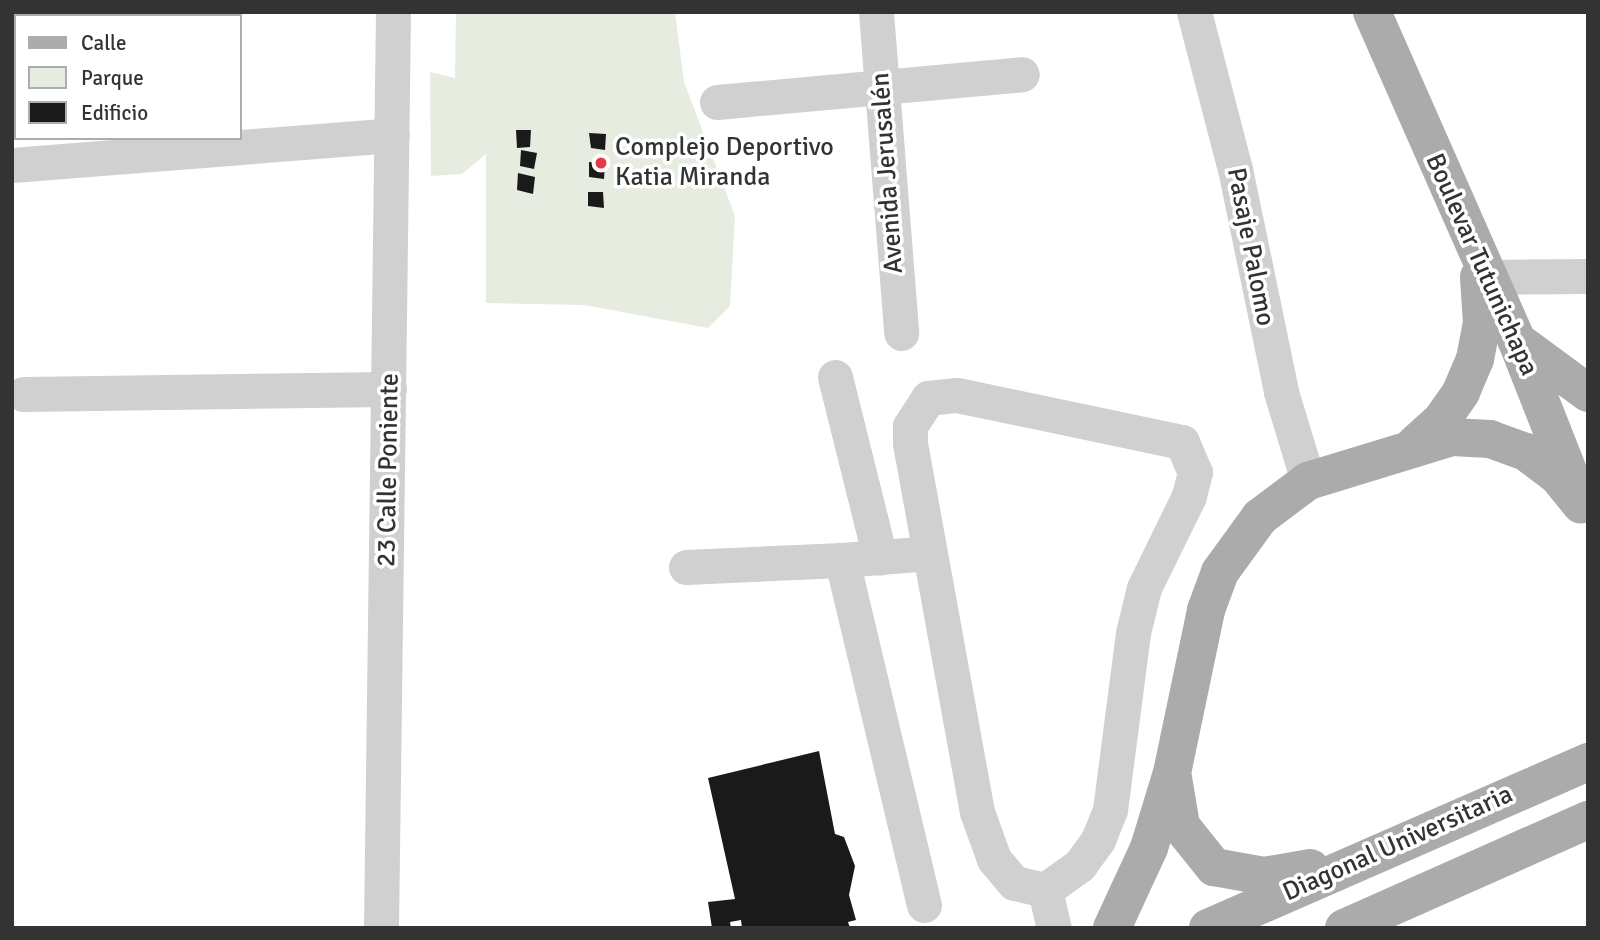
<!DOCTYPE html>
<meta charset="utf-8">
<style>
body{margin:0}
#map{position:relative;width:1600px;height:940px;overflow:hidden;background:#fff;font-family:Signika,sans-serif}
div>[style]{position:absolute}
.green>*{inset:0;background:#e6ecdf}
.building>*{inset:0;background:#1a1a1a}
.minor>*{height:35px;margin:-17.5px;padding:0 17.5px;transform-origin:17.5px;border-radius:17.5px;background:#d0d0d0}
.major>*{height:38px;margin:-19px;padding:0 19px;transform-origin:19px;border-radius:19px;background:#ababab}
.dots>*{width:19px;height:19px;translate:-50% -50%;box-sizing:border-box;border:4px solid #fff;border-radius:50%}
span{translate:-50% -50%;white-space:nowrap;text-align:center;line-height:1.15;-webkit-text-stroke:7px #fff;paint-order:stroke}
.poi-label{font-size:26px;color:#333}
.left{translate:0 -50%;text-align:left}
.street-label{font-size:26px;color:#333}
.frame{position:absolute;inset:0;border:14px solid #333;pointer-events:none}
.legend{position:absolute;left:14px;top:14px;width:228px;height:126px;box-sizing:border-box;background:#fff;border:2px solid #adadad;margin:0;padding:9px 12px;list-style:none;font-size:21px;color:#333}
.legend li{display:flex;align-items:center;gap:14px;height:35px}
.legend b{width:35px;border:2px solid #adadad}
</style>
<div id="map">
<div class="green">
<i style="clip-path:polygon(456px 12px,675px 12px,684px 82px,735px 216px,730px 306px,708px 328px,584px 305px,486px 303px,486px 154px,462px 174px,431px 176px,430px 72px,455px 78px)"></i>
</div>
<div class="building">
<i style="clip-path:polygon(516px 130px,531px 130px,530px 147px,517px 148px)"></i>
<i style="clip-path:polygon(589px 133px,606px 134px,605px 150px,591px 148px)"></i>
<i style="clip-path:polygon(521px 150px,537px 153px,534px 169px,520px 166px)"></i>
<i style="clip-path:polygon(589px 162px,605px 163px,604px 179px,589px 177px)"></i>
<i style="clip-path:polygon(518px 173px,535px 177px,533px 194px,517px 190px)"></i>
<i style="clip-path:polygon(588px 192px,603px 192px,604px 208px,588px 206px)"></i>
<i style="clip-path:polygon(819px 751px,835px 834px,844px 837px,855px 866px,849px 895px,856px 920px,848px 922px,850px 928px,742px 928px,741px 920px,730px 922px,731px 928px,712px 928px,708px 902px,735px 899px,708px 778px)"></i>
</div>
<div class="minor">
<i style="left:876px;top:12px;width:322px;rotate:85.5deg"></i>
<i style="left:1194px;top:12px;width:162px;rotate:75.4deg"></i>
<i style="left:1235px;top:169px;width:228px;rotate:78.3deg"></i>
<i style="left:1281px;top:392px;width:93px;rotate:73.1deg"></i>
<i style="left:717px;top:102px;width:306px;rotate:-5.2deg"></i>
<i style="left:12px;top:165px;width:381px;rotate:-4.5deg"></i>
<i style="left:1487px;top:277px;width:101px;rotate:-0.6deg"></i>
<i style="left:835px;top:377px;width:186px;rotate:76deg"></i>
<i style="left:23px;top:394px;width:366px;rotate:-0.8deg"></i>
<i style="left:957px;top:395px;width:230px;rotate:11.8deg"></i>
<i style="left:1182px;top:442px;width:33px;rotate:67deg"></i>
<i style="left:1195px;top:472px;width:25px;rotate:104deg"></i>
<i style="left:1189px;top:496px;width:102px;rotate:116.1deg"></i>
<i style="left:1144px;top:588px;width:46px;rotate:103.7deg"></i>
<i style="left:1133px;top:633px;width:178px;rotate:97.4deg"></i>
<i style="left:1110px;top:810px;width:32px;rotate:112deg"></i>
<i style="left:1098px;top:840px;width:31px;rotate:126deg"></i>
<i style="left:1080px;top:865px;width:43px;rotate:144.5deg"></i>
<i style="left:1045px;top:890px;width:32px;rotate:-167deg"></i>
<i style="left:1014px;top:883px;width:31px;rotate:-130deg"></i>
<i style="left:994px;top:859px;width:50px;rotate:-109.9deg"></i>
<i style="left:977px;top:812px;width:375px;rotate:-100.3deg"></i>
<i style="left:910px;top:443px;width:17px;rotate:-90deg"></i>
<i style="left:910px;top:426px;width:33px;rotate:-57deg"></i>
<i style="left:928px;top:398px;width:29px;rotate:-6deg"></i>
<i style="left:686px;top:567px;width:156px;rotate:-2.6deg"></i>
<i style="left:1045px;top:890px;width:39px;rotate:77deg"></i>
<i style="left:924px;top:905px;width:355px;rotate:-103.4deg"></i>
<i style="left:842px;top:560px;width:88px;rotate:-4.5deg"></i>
<i style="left:381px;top:928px;width:916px;rotate:-89.25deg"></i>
</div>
<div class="major">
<i style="left:1372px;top:12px;width:357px;rotate:66.2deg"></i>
<i style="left:1516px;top:339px;width:161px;rotate:68.5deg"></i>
<i style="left:1516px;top:340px;width:89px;rotate:36.4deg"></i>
<i style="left:1414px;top:445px;width:36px;rotate:-42deg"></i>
<i style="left:1441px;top:421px;width:35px;rotate:-55deg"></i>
<i style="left:1461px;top:392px;width:36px;rotate:-67deg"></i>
<i style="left:1475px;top:359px;width:36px;rotate:-79deg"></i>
<i style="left:1482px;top:324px;width:47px;rotate:-93.7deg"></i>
<i style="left:1173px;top:778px;width:49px;rotate:80.5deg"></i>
<i style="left:1181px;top:826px;width:53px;rotate:51.2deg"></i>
<i style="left:1214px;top:867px;width:51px;rotate:10.2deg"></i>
<i style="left:1264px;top:876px;width:47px;rotate:-9.9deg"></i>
<i style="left:1112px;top:928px;width:88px;rotate:-65.2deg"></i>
<i style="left:1149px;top:848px;width:78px;rotate:-73deg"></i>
<i style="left:1172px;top:773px;width:167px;rotate:-78.2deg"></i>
<i style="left:1206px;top:610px;width:40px;rotate:-69.8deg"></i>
<i style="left:1220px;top:572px;width:68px;rotate:-54deg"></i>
<i style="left:1260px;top:517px;width:60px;rotate:-36.9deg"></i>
<i style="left:1308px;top:481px;width:151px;rotate:-17deg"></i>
<i style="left:1452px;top:437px;width:38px;rotate:3deg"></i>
<i style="left:1490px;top:439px;width:38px;rotate:20deg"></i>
<i style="left:1526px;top:452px;width:39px;rotate:37deg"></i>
<i style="left:1557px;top:475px;width:38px;rotate:51deg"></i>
<i style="left:1208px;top:928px;width:415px;rotate:-23.6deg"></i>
<i style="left:1344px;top:928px;width:267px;rotate:-23.9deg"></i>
</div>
<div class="dots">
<i style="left:601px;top:163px;background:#e63946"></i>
</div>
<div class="poi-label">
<span class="left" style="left:615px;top:163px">Complejo Deportivo<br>Katia Miranda</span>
</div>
<div class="street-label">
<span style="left:888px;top:173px;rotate:-94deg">Avenida Jerusalén</span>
<span style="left:1250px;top:247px;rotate:79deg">Pasaje Palomo</span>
<span style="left:1481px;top:265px;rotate:66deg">Boulevar Tutunichapa</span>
<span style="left:389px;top:470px;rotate:-89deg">23 Calle Poniente</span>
<span style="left:1398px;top:844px;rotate:-24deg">Diagonal Universitaria</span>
</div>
<div class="frame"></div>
<ul class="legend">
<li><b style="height:9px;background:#ababab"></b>Calle</li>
<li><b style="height:19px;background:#e6ecdf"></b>Parque</li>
<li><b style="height:19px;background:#1a1a1a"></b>Edificio</li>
</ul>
</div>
